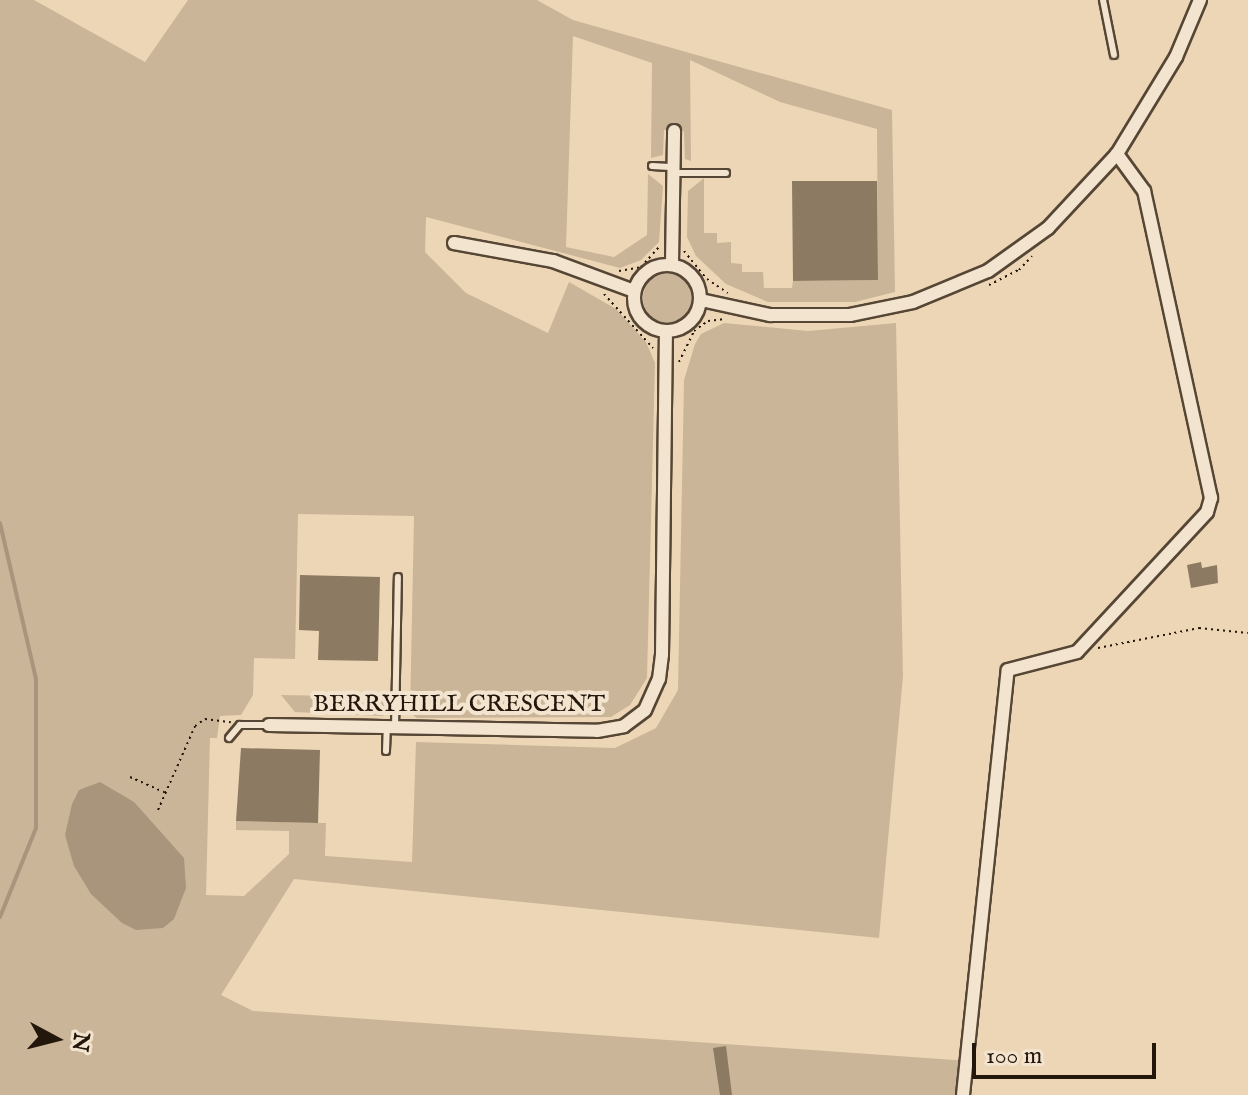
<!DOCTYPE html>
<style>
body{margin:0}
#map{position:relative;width:1248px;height:1095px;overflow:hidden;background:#edd6b5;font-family:"IM FELL English",serif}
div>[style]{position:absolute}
.green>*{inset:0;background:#cbb598}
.round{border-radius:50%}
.water>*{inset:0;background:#a8957b}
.stream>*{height:4px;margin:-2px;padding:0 2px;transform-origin:2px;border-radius:2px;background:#a8957b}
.building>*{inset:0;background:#8c7a63}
.path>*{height:2px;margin-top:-1px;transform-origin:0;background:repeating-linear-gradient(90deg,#23160a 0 2px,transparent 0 6px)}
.roads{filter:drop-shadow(2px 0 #564635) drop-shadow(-2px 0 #564635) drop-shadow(0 2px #564635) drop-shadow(0 -2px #564635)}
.lane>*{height:6px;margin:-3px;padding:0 3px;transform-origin:3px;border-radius:3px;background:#f3e4cf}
.street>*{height:12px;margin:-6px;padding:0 6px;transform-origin:6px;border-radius:6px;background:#f3e4cf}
.street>.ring{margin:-6px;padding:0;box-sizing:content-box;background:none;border:12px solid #f3e4cf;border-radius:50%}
span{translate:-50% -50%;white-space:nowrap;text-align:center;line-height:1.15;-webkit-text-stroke:8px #f3e4cf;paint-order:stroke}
.street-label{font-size:24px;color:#23160a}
.north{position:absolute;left:16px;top:999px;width:80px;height:80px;-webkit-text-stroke:6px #f3e4cf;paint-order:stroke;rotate:97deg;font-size:22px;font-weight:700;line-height:32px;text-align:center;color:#23160a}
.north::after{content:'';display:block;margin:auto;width:28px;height:36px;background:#23160a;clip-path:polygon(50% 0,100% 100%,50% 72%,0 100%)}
.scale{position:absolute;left:972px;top:1043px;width:184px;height:36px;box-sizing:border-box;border:4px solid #23160a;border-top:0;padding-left:10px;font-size:24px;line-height:28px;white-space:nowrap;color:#23160a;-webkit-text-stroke:6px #f3e4cf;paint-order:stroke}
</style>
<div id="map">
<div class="green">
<i style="clip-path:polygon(0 0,34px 0,145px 62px,188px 0,537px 0,573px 20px,892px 110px,895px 292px,855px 302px,768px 302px,726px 284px,696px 256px,687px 237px,688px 191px,704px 178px,704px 233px,717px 233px,717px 243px,731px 242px,731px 263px,742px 264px,742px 272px,763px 272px,764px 288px,792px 288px,793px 281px,878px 280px,877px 129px,780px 102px,690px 60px,691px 161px,685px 159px,684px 131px,664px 130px,663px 155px,651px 158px,652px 63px,573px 36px,566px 247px,614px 257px,647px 235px,648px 174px,663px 186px,659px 242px,641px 260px,620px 268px,426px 217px,425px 252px,466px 293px,548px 333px,569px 282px,616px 309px,646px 342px,655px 363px,647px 678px,630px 705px,611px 717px,417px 718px,410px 713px,414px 516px,298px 514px,295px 659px,254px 658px,253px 695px,241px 715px,220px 716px,217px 738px,210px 738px,206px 895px,244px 896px,289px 854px,289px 831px,236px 830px,236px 821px,326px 823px,325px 856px,412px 862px,416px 742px,615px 748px,656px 728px,678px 690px,684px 380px,695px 344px,701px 334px,724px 323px,808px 331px,896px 323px,903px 676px,879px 938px,294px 879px,221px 995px,253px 1011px,969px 1061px,966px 1095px,0 1095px)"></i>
<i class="round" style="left:643px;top:273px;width:50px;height:50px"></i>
<i style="clip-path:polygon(281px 695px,392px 697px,383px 716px,295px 712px)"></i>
</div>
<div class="water">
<i style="clip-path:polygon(100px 782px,134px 802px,184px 858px,186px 888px,174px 919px,163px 928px,136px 930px,122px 923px,91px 894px,74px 866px,65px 835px,72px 804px,79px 790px)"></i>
</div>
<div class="stream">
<i style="left:0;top:523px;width:160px;rotate:77deg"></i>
<i style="left:36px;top:679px;width:149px;rotate:90deg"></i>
<i style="left:36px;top:828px;width:96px;rotate:112deg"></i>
</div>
<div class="building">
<i style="clip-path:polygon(792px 181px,877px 181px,878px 280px,793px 281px)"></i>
<i style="clip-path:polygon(1201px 562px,1202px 568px,1217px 565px,1218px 583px,1191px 588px,1187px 565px)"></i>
<i style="clip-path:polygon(300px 575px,380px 577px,378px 661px,318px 660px,319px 631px,299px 630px)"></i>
<i style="clip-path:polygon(241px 748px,320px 750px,318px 823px,236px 821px)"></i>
<i style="clip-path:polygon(726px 1046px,732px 1095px,720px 1095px,713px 1048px)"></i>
</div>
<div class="path">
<i style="left:684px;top:251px;width:36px;rotate:51deg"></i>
<i style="left:707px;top:279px;width:25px;rotate:34deg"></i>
<i style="left:619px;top:271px;width:22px;rotate:-10deg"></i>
<i style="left:641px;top:267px;width:27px;rotate:-48deg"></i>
<i style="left:989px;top:285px;width:34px;rotate:-27deg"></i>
<i style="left:1019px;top:270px;width:19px;rotate:-47deg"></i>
<i style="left:604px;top:294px;width:73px;rotate:47.8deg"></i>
<i style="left:679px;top:362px;width:34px;rotate:-64deg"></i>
<i style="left:694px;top:331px;width:17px;rotate:-36deg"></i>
<i style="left:708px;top:321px;width:17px;rotate:-7deg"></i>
<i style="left:1098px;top:648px;width:103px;rotate:-11.2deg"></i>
<i style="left:1199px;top:628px;width:49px;rotate:5.8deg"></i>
<i style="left:130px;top:777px;width:39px;rotate:24deg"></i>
<i style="left:158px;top:810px;width:92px;rotate:-66.2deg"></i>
<i style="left:195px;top:726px;width:12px;rotate:-35deg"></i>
<i style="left:205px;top:719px;width:26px;rotate:7deg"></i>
</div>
<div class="roads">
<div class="lane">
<i style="left:1103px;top:0;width:56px;rotate:78.7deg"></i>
<i style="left:652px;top:166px;width:22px;rotate:3deg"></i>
<i style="left:674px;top:173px;width:52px"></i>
<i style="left:395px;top:728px;width:151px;rotate:-88.9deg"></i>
<i style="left:229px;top:738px;width:17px;rotate:-50deg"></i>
<i style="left:240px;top:725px;width:29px"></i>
<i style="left:386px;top:751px;width:23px;rotate:-88deg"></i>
</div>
<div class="street">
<i style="left:454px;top:243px;width:101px;rotate:10.3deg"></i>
<i style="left:553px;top:261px;width:86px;rotate:20.3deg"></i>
<i style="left:672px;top:264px;width:133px;rotate:-89.1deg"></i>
<i class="ring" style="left:634px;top:265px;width:54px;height:54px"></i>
<i style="left:701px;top:300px;width:71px;rotate:12.3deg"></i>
<i style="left:770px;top:315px;width:80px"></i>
<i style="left:850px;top:315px;width:64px;rotate:-11.7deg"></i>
<i style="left:913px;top:302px;width:81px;rotate:-22.5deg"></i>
<i style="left:988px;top:271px;width:74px;rotate:-35.6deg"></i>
<i style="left:1048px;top:228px;width:101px;rotate:-47deg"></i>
<i style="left:1117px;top:154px;width:114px;rotate:-58.7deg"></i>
<i style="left:1176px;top:57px;width:62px;rotate:-67.2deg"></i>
<i style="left:269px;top:725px;width:328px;rotate:1deg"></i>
<i style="left:597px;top:731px;width:27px;rotate:-10deg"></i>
<i style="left:624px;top:726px;width:26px;rotate:-37deg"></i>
<i style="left:645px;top:710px;width:34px;rotate:-66deg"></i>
<i style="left:659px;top:679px;width:24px;rotate:-83deg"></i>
<i style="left:662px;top:655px;width:324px;rotate:-89.3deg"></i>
<i style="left:963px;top:1095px;width:427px;rotate:-84deg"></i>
<i style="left:1008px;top:670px;width:71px;rotate:-14.6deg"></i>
<i style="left:1077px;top:652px;width:191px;rotate:-47.1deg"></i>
<i style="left:1207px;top:512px;width:15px;rotate:-74deg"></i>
<i style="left:1211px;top:498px;width:314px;rotate:-102.3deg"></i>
<i style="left:1144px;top:191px;width:46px;rotate:-126.1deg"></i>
</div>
</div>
<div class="street-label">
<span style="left:459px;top:705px">BERRYHILL CRESCENT</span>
</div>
<div class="north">N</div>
<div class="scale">100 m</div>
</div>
